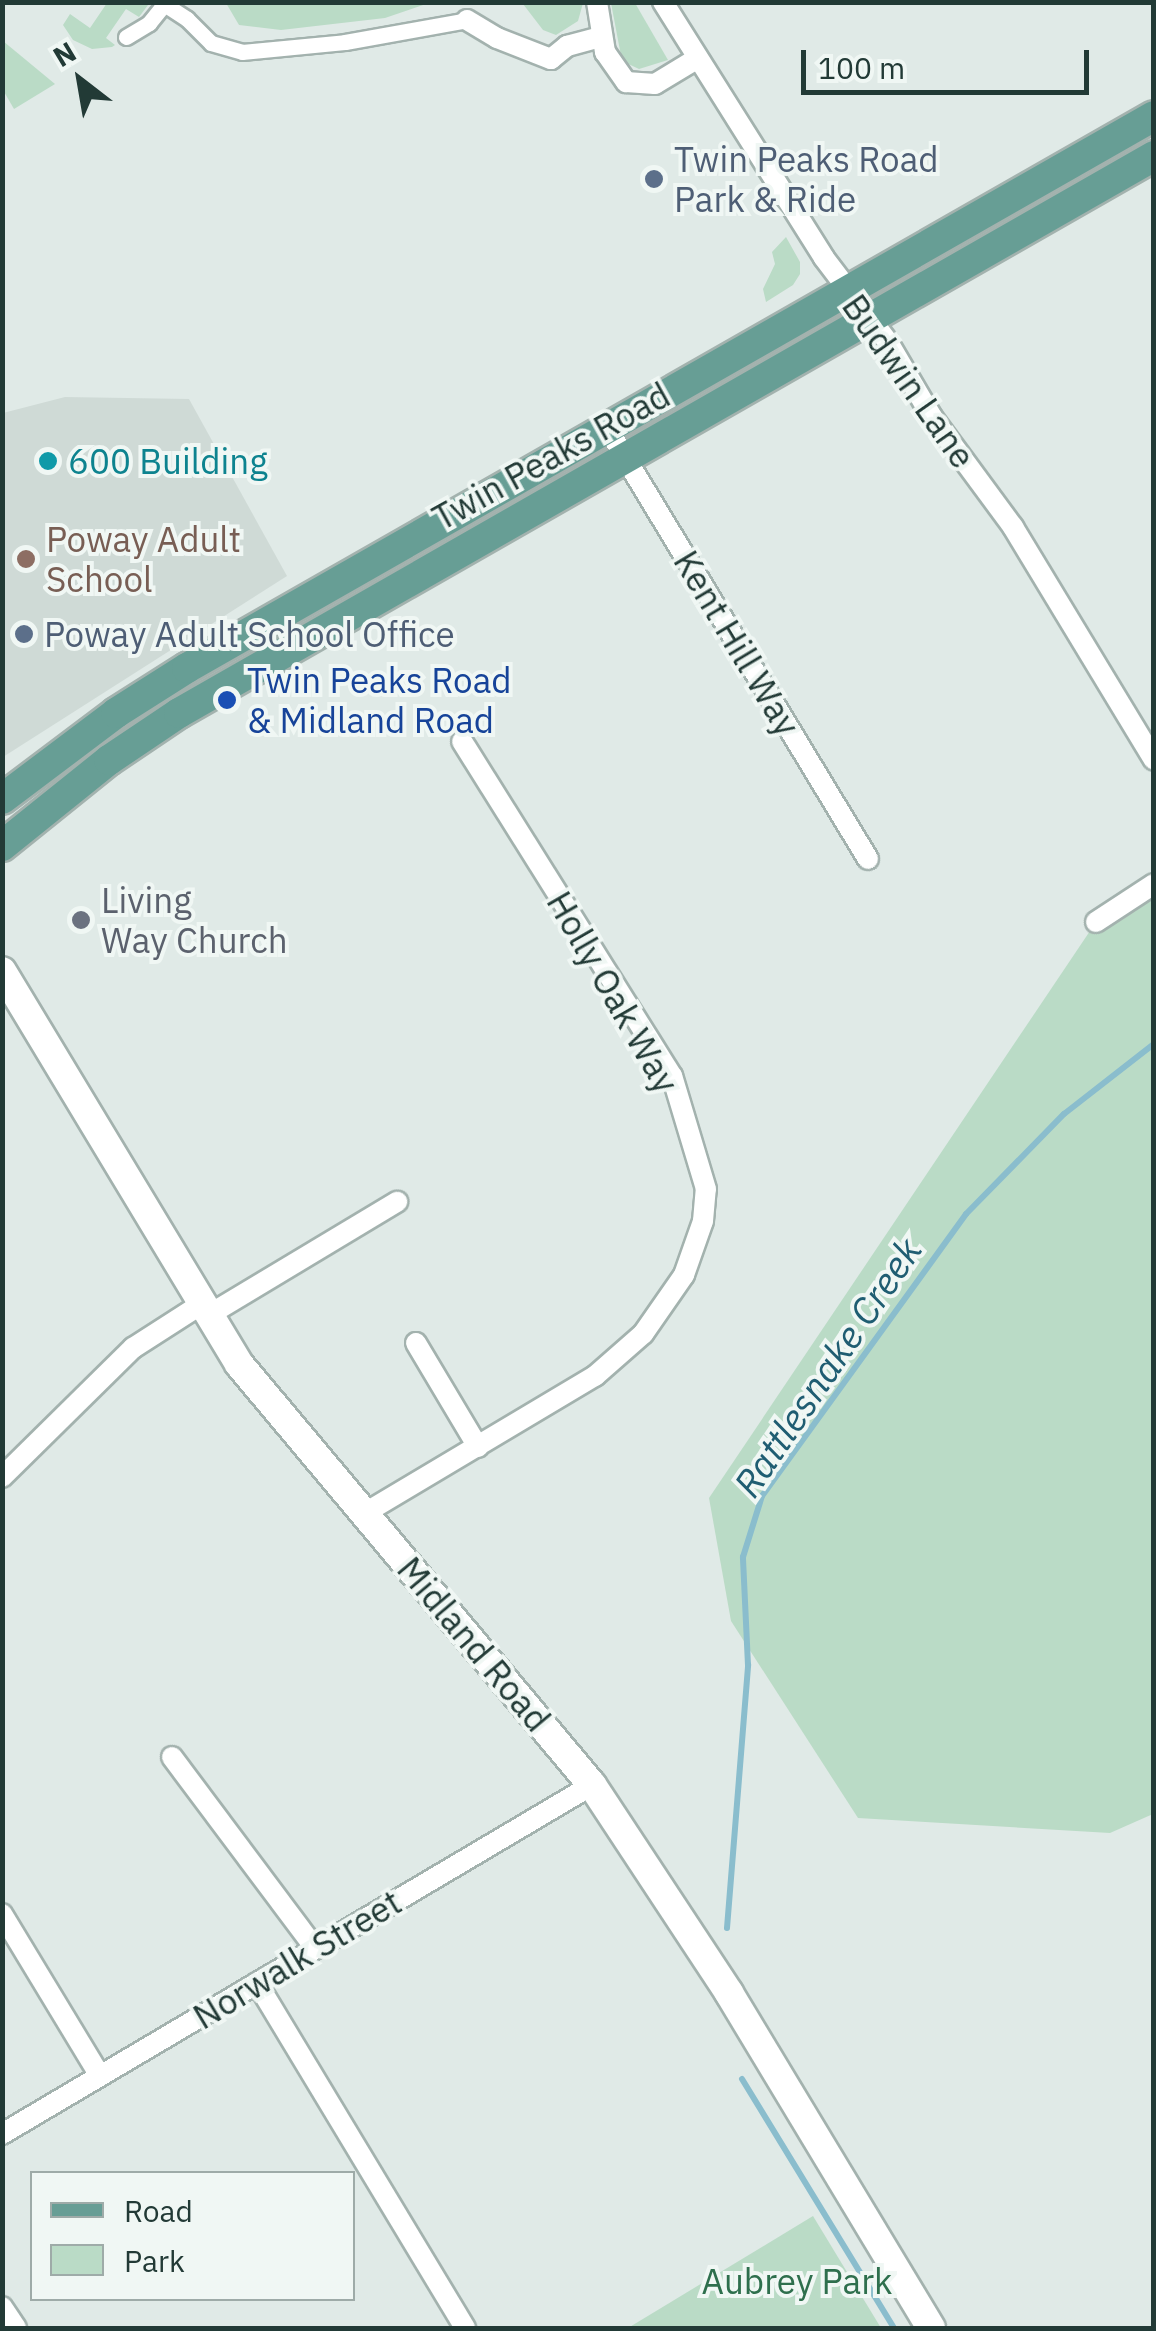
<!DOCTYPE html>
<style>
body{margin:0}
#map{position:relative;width:1156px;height:2331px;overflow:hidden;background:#e0eae7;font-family:"IBM Plex Sans",sans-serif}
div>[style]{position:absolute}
.built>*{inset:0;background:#cfdad6}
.green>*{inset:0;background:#badbc6}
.stream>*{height:6px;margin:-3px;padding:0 3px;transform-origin:3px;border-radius:3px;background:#8abdcd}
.roads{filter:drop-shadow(2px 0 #a3b2ae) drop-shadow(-2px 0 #a3b2ae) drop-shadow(0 2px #a3b2ae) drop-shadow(0 -2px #a3b2ae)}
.pedestrian>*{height:15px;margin:-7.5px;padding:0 7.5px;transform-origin:7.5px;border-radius:7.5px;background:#fff}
.minor>*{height:20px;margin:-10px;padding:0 10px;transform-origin:10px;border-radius:10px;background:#fff}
.secondary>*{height:28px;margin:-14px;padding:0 14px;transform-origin:14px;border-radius:14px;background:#fff}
.primary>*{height:30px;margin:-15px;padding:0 15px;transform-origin:15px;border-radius:15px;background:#679e95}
.dots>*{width:28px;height:28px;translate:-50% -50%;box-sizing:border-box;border:5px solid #f0f7f4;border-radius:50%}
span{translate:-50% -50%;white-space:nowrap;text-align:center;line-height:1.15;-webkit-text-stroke:8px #f0f7f4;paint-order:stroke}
.service-label{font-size:35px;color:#4e5e75}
.left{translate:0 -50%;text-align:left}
.street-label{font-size:35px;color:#223a36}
.culture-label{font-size:35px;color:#0d838f}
.education-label{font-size:35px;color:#785e54}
.transit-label{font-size:35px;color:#164399}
.worship-label{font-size:35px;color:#5b616d}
.park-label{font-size:35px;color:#2e6f4d}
.water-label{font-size:38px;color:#1f5d72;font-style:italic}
.frame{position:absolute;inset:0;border:5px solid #223a36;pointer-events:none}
.legend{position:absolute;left:30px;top:2171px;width:325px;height:130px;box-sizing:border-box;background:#f0f7f4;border:2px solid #9eaba8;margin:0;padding:12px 18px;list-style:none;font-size:30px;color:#223a36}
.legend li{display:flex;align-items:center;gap:20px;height:50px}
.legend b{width:50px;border:2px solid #9eaba8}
.north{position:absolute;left:30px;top:30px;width:100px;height:100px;-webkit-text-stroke:8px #f0f7f4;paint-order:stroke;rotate:329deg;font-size:28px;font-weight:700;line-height:40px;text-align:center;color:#223a36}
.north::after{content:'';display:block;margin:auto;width:35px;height:45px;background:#223a36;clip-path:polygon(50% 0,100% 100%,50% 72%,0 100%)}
.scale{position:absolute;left:801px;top:50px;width:288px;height:45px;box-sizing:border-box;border:5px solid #223a36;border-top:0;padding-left:12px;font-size:30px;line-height:35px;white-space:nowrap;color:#223a36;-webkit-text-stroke:8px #f0f7f4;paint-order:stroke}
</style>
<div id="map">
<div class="built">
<i style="clip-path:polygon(65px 397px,189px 399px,287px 576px,3px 757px,3px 413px)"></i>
</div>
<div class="green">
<i style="clip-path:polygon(107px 3px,148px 5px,139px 17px,126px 9px,106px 38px,115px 45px,112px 47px,92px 49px,73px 40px,63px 25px,70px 14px,90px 28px)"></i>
<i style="clip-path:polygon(226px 3px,226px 2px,429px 3px,385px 18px,281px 30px,239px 25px)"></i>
<i style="clip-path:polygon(583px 3px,578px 21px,556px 35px,543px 30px,523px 4px)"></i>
<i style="clip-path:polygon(611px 3px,635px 3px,668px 60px,639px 69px,622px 61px)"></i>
<i style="clip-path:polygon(3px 41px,55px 84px,14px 109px,3px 90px)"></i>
<i style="clip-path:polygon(786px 237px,800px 262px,800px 274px,793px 285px,766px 302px,763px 289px,775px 264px,772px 252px)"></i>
<i style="clip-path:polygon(1153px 888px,1153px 1814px,1110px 1833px,858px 1818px,731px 1621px,709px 1498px,1096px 922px)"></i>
<i style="clip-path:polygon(813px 2216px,881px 2328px,628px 2328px)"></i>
</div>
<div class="stream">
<i style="left:727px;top:1928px;width:264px;rotate:-85.4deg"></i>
<i style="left:748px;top:1665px;width:108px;rotate:-92.7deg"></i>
<i style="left:743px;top:1557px;width:64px;rotate:-72.7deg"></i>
<i style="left:762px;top:1496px;width:348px;rotate:-54.1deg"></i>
<i style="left:966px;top:1214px;width:140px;rotate:-45.6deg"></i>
<i style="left:1064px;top:1114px;width:114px;rotate:-37.9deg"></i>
<i style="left:742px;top:2079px;width:292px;rotate:58.6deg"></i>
</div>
<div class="roads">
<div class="pedestrian">
<i style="left:161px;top:2px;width:31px;rotate:33deg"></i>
<i style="left:187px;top:19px;width:34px;rotate:45deg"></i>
<i style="left:211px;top:43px;width:32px;rotate:16deg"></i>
<i style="left:242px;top:52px;width:103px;rotate:-5.5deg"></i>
<i style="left:345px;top:42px;width:124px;rotate:-10.2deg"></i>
<i style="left:126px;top:37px;width:27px;rotate:-31deg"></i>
<i style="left:149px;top:23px;width:27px;rotate:-51deg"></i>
</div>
<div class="minor">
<i style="left:597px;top:2px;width:51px;rotate:80.9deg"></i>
<i style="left:605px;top:52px;width:37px;rotate:55deg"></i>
<i style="left:626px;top:82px;width:29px;rotate:4deg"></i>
<i style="left:655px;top:84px;width:50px;rotate:-31.2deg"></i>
<i style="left:663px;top:2px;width:302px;rotate:57.8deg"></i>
<i style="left:824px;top:258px;width:106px;rotate:52.7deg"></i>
<i style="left:888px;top:342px;width:87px;rotate:59.6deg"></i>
<i style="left:932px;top:417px;width:137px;rotate:53.6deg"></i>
<i style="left:1013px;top:527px;width:272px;rotate:58.8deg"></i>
<i style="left:467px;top:20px;width:35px;rotate:31deg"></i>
<i style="left:497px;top:38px;width:58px;rotate:21.3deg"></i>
<i style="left:551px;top:59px;width:21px;rotate:-39deg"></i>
<i style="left:567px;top:46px;width:35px;rotate:-15deg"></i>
<i style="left:606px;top:426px;width:506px;rotate:58.82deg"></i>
<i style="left:1096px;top:922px;width:69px;rotate:-33.2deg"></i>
<i style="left:207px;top:1316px;width:222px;rotate:-31deg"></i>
<i style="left:416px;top:1343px;width:121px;rotate:59.2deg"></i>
<i style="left:2px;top:1477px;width:184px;rotate:-44.6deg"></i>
<i style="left:133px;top:1348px;width:80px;rotate:-32.7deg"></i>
<i style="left:365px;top:1513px;width:268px;rotate:-30.8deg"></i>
<i style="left:595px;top:1376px;width:64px;rotate:-41.2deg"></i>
<i style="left:643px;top:1334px;width:72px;rotate:-55.2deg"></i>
<i style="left:684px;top:1275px;width:57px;rotate:-70.6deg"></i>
<i style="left:703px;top:1221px;width:32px;rotate:-85deg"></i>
<i style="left:706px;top:1189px;width:118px;rotate:-106.7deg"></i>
<i style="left:672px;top:1076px;width:395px;rotate:-122.1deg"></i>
<i style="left:172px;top:1757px;width:239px;rotate:53.2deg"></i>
<i style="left:2px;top:1914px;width:189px;rotate:58.8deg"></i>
<i style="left:257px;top:1983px;width:403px;rotate:58.9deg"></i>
<i style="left:2px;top:2134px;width:685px;rotate:-30.61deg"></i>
<i style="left:2px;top:2307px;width:25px;rotate:56deg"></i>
</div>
<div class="secondary">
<i style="left:2px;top:971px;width:459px;rotate:58.9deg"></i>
<i style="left:239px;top:1364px;width:549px;rotate:50.02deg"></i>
<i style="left:592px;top:1785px;width:249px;rotate:56.6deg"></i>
<i style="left:729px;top:1993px;width:391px;rotate:58.9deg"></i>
</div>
<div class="primary">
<i style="left:2px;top:799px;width:143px;rotate:-37deg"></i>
<i style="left:116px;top:713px;width:84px;rotate:-32.4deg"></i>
<i style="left:187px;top:668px;width:1113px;rotate:-29.72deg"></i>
<i style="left:2px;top:846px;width:137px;rotate:-38.8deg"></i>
<i style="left:109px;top:760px;width:84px;rotate:-33.9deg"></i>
<i style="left:179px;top:713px;width:1123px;rotate:-29.74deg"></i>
</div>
</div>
<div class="dots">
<i style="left:654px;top:179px;background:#5c6f8a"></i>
<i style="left:48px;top:461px;background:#0f9aa8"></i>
<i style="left:26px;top:559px;background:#8d6e63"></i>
<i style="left:24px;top:634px;background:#5c6f8a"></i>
<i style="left:227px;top:700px;background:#1a4fb4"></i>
<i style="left:81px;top:920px;background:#6b7280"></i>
</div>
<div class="service-label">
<span class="left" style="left:674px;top:179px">Twin Peaks Road<br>Park &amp; Ride</span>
<span class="left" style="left:44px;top:634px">Poway Adult School Office</span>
</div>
<div class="street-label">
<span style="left:909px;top:381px;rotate:55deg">Budwin Lane</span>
<span style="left:551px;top:456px;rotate:-29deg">Twin Peaks Road</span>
<span style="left:737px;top:643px;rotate:59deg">Kent Hill Way</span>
<span style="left:613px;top:992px;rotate:60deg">Holly Oak Way</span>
<span style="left:474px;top:1644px;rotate:50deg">Midland Road</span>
<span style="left:297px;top:1959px;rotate:-31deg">Norwalk Street</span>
</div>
<div class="culture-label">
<span class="left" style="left:68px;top:461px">600 Building</span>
</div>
<div class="education-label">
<span class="left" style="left:46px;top:559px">Poway Adult<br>School</span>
</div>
<div class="transit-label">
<span class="left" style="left:247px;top:700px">Twin Peaks Road<br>&amp; Midland Road</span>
</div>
<div class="worship-label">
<span class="left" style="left:101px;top:920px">Living<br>Way Church</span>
</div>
<div class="park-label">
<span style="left:797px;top:2281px">Aubrey Park</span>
</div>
<div class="water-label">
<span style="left:827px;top:1367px;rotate:-56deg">Rattlesnake Creek</span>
</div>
<div class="frame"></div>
<ul class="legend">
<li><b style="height:12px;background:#679e95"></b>Road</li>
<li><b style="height:28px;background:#badbc6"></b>Park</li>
</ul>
<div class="north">N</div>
<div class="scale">100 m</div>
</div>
